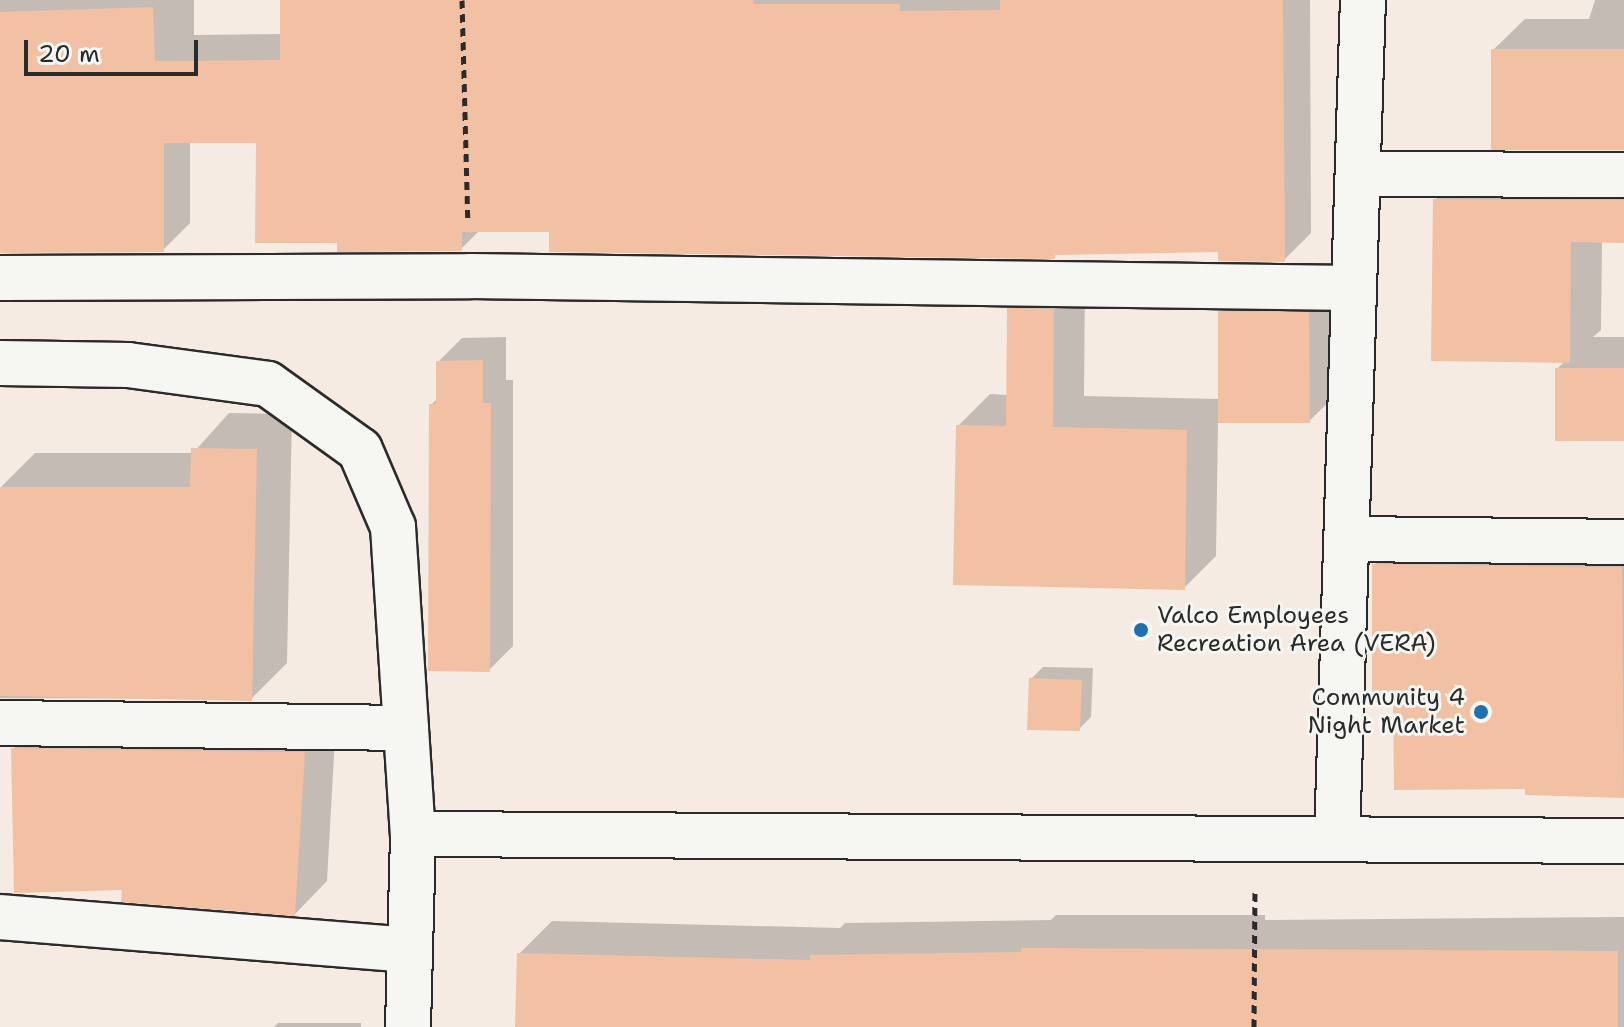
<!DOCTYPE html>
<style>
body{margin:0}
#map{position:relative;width:1624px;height:1027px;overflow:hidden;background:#f5ebe2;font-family:"Shantell Sans",sans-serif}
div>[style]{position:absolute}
.shadow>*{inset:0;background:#0003}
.building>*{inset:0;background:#f2c0a2}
.path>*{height:5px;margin-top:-2.5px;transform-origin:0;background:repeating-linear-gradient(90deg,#2b2b2b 0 8px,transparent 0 14px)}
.roads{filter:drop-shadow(2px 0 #2b2b2b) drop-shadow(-2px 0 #2b2b2b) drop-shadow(0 2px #2b2b2b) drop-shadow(0 -2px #2b2b2b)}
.minor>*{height:44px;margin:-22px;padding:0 22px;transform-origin:22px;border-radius:22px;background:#f6f6f2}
.tertiary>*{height:44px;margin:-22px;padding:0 22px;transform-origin:22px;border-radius:22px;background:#f6f6f2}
.dots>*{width:22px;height:22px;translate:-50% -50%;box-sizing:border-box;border:4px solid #f6f6f2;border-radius:50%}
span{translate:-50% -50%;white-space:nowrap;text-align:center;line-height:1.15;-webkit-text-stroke:6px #f6f6f2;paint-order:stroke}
.poi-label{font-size:24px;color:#2b2b2b}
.left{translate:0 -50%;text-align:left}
.right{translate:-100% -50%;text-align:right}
.scale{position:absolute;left:24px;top:40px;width:174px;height:36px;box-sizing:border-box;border:4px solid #2b2b2b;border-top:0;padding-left:10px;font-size:24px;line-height:28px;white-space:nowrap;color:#2b2b2b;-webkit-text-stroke:6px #f6f6f2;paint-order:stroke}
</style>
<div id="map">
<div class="shadow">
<i style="clip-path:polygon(0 0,194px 0,194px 35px,282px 34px,282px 0,1310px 0,1311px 233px,1284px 260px,1220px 250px,1058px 252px,1054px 257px,551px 230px,480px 230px,461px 249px,339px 241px,258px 141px,190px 141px,190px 223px,163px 250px,0 251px)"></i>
<i style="clip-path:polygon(1595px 0,1624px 0,1624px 148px,1493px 50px,1525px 19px,1589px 19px)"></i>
<i style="clip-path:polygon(1466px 169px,1624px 169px,1624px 241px,1602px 241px,1601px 330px,1593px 337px,1624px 337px,1624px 439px,1557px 369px,1565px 361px,1435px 200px)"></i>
<i style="clip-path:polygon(1041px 277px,1085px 278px,1084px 396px,1220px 399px,1220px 312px,1244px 288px,1332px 290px,1333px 398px,1309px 421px,1218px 421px,1216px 556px,1184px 588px,958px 426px,990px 394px,1008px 395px,1009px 309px)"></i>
<i style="clip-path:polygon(506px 337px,506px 380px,513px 380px,513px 646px,489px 670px,431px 405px,438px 398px,438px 362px,462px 338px)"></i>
<i style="clip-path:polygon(229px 413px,292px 414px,287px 663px,251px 699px,0 698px,0 488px,35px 453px,193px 453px)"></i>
<i style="clip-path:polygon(1406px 534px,1624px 536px,1624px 796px,1527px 793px,1527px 787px,1395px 690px,1374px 565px)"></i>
<i style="clip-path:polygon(1043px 667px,1093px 668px,1091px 717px,1079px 729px,1031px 679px)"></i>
<i style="clip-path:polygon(45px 716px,336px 720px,327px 881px,295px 914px,124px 888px,13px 749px)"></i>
<i style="clip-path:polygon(1056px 915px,1265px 915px,1265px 920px,1624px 917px,1624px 1027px,517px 1027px,519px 954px,552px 921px,840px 928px,845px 923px,1051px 920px)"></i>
<i style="clip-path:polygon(278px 1023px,361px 1023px,361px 1027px,274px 1027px)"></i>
</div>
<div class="building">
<i style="clip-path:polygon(280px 0,753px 0,754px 4px,900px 4px,900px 11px,1000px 10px,1000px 0,1283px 0,1285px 262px,1218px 261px,1218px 252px,1055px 255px,1055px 259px,549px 252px,549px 232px,462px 232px,462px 251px,337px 252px,337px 243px,255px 243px,256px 143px,164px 143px,164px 252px,0 253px,0 12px,153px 7px,155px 61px,280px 60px)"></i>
<i style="clip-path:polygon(1491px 49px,1624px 49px,1624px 150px,1491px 150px)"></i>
<i style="clip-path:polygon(1433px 199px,1624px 200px,1624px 243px,1571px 242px,1570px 363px,1431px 361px)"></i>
<i style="clip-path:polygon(1007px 308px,1054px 309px,1053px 427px,1187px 430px,1185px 590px,953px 585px,956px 425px,1006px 426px)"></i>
<i style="clip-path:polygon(1218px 311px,1309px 312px,1310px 423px,1218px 423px)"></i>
<i style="clip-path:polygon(483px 360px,483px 403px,491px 403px,490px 672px,428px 671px,429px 404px,436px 404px,436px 361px)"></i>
<i style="clip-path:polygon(1555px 368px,1624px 368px,1624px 441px,1555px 441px)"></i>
<i style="clip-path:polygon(191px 448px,257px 449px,252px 701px,0 696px,0 487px,190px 487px)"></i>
<i style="clip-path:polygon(1372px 564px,1622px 567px,1624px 798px,1525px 795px,1525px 789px,1394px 790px,1393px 692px,1372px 692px)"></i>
<i style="clip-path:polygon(1029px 678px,1082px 680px,1080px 731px,1027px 730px)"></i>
<i style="clip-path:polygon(11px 748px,305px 752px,295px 916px,121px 902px,122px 890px,14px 893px)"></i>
<i style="clip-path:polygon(1021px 948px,1618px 951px,1618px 1027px,515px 1027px,517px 953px,810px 960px,810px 955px,1021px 952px)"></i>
</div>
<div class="path">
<i style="left:462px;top:0;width:223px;rotate:88.5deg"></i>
<i style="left:1254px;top:1027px;width:135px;rotate:-89.6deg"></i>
</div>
<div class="roads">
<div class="minor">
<i style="left:1359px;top:174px;width:265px;rotate:0.2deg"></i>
<i style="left:0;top:278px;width:470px;rotate:-0.2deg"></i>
<i style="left:470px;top:276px;width:884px;rotate:0.78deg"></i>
<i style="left:0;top:363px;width:128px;rotate:0.9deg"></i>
<i style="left:128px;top:365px;width:141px;rotate:7.7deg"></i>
<i style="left:268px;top:384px;width:113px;rotate:35.7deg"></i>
<i style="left:360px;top:450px;width:84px;rotate:66.8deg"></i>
<i style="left:393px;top:527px;width:308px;rotate:86.3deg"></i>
<i style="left:1347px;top:539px;width:277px;rotate:0.6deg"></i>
<i style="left:0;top:723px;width:406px;rotate:0.7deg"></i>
<i style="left:1337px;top:839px;width:839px;rotate:-88.23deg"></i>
<i style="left:0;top:917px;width:411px;rotate:4.6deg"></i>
</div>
<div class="tertiary">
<i style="left:408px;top:1027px;width:193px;rotate:-88.5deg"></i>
<i style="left:413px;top:834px;width:1211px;rotate:0.33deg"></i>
</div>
</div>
<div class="dots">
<i style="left:1141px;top:630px;background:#1f6fb2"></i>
<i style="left:1481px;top:712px;background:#1f6fb2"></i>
</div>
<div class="poi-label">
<span class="left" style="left:1157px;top:630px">Valco Employees<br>Recreation Area (VERA)</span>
<span class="right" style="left:1465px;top:712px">Community 4<br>Night Market</span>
</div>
<div class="scale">20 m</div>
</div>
